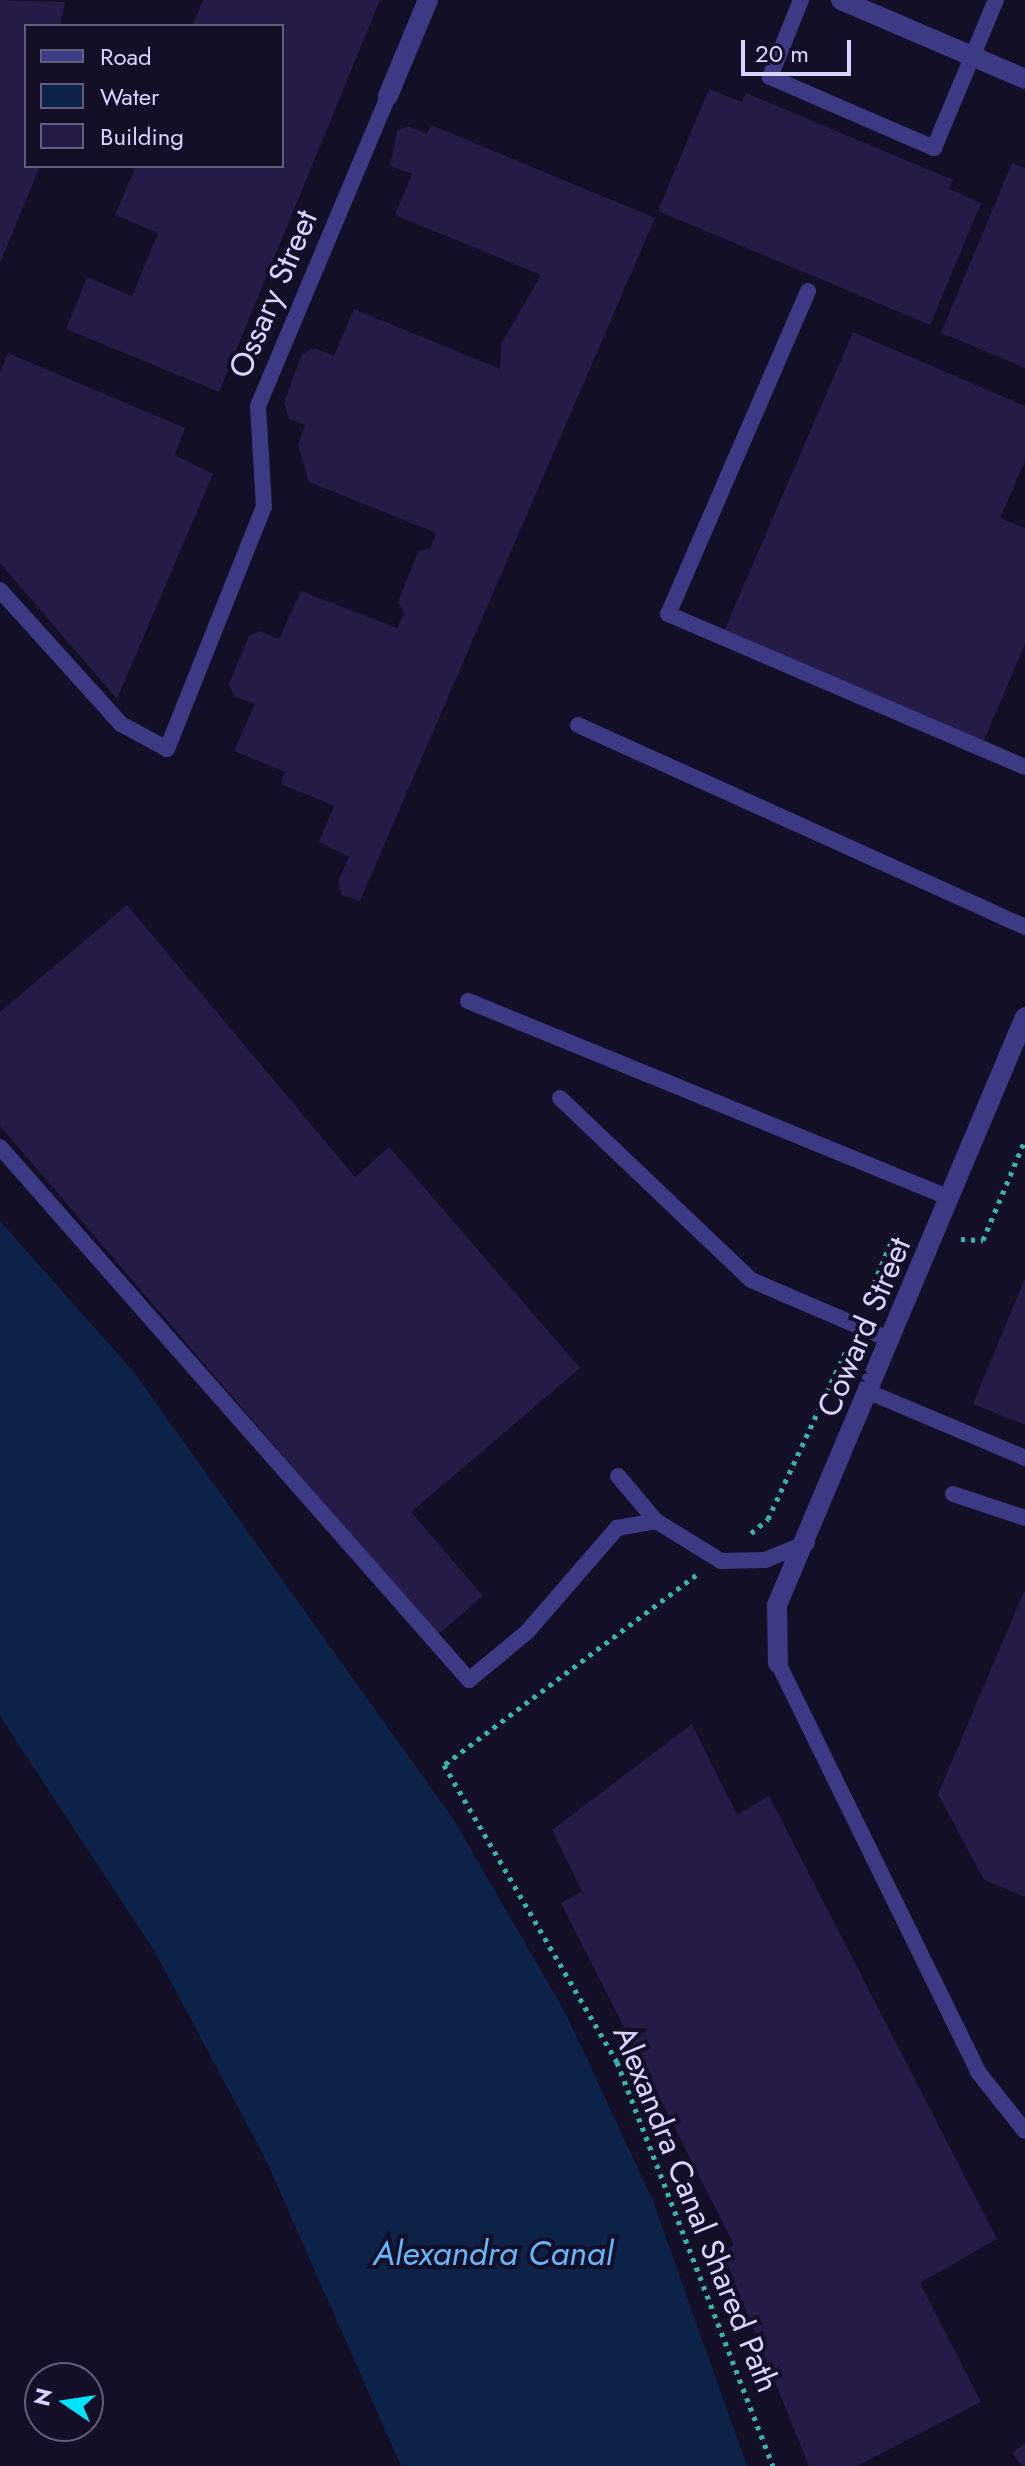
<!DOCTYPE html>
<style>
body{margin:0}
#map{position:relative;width:1025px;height:2466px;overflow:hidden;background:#130f26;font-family:Jost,sans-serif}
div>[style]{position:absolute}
.water>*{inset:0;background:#0c2248}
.building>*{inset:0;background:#241b47}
.path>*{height:5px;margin-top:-2.5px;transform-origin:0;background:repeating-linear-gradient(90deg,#2fb8b0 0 4px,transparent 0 10px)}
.service>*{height:16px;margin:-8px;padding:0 8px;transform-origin:8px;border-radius:8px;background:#3d3a85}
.minor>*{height:20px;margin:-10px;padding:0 10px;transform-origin:10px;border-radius:10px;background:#3d3a85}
span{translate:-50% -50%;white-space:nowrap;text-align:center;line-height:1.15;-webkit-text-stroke:8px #130f26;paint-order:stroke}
.street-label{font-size:32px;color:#d9d4ff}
.water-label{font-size:34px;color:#62b6ff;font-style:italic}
.legend{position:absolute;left:24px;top:24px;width:260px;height:144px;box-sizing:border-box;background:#130f26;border:2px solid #625e7d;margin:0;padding:10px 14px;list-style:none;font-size:24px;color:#d9d4ff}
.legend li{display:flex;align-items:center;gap:16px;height:40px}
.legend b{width:40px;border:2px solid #625e7d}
.north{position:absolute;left:24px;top:2362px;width:80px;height:80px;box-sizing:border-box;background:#130f26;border:2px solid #625e7d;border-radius:50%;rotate:283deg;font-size:22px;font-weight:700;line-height:32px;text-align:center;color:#d9d4ff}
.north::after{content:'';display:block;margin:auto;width:28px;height:36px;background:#00e5ff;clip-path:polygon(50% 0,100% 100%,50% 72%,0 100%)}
.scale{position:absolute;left:741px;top:40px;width:110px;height:36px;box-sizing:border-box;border:4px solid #d9d4ff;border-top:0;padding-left:10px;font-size:24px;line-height:28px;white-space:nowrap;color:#d9d4ff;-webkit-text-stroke:6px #130f26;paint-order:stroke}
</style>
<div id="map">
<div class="water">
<i style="clip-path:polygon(0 1221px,133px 1371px,454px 1820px,566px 2014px,653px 2201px,747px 2466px,401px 2466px,266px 2160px,155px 1952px,0 1716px)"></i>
</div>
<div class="building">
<i style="clip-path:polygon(0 0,65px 2px,60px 26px,26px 26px,26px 166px,40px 166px,0 263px)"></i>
<i style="clip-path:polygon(203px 0,380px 0,219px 392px,66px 329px,87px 277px,132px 296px,158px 233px,115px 215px,136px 166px,282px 166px,282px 26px,192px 26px)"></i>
<i style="clip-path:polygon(709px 89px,742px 102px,746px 93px,953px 180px,949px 189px,981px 203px,930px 325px,658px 211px)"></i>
<i style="clip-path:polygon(431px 125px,655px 218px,360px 901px,342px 895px,338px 882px,349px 857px,319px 842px,334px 806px,281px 784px,285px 772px,234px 751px,255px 704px,234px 696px,229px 684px,249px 636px,260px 631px,279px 639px,301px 591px,397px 628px,404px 614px,398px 602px,418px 552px,431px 547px,436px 533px,309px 482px,298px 445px,305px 425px,289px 419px,284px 403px,302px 354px,314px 348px,334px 356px,354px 309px,500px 369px,501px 344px,541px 275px,395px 215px,412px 174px,390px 166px,397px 131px,408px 126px,427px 134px)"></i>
<i style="clip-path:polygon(1012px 163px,1025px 168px,1025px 368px,941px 333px)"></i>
<i style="clip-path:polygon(853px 332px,1025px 406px,1025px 461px,1000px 518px,1025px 528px,1025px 644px,983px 743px,724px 631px)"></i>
<i style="clip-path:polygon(8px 353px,185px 428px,175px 455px,213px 474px,117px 699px,0 563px,0 373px)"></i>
<i style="clip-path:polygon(127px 905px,355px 1177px,389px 1147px,580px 1368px,411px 1512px,483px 1596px,437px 1635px,0 1126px,0 1012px)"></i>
<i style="clip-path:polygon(1025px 1278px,1025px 1425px,973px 1404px)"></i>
<i style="clip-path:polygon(1025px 1589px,1025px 1897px,984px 1880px,938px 1794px)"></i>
<i style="clip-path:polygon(692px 1724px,737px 1815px,769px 1796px,997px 2239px,920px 2283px,981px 2402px,857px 2466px,809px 2466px,722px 2251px,734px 2245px,561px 1903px,582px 1891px,552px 1830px)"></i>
<i style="clip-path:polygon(1025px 2443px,1025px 2466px,1022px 2466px,1012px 2453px)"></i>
</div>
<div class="path">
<i style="left:961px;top:1239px;width:22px;rotate:3deg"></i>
<i style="left:983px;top:1240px;width:108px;rotate:-67.2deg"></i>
<i style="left:866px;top:1302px;width:73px;rotate:-67.3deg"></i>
<i style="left:894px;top:1235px;width:9px;rotate:6deg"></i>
<i style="left:751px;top:1533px;width:22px;rotate:-39deg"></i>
<i style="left:768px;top:1519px;width:187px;rotate:-65.1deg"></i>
<i style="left:696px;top:1575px;width:316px;rotate:143deg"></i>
<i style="left:444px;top:1765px;width:344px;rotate:59.8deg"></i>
<i style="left:617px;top:2062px;width:433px;rotate:68.9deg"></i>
</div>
<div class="service">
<i style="left:801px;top:0;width:83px;rotate:111.9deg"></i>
<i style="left:770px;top:77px;width:179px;rotate:23.4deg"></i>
<i style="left:934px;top:148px;width:160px;rotate:-67.3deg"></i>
<i style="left:808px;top:291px;width:352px;rotate:113.4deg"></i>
<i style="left:668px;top:614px;width:388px;rotate:23.2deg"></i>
<i style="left:0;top:590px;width:181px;rotate:47.9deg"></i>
<i style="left:121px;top:724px;width:52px;rotate:28.5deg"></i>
<i style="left:167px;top:749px;width:261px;rotate:-68.2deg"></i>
<i style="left:264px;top:507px;width:101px;rotate:-93.4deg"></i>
<i style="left:258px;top:406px;width:336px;rotate:-67.2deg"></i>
<i style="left:578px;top:725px;width:491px;rotate:24.3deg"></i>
<i style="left:468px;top:1001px;width:521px;rotate:22.23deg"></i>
<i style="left:560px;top:1098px;width:264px;rotate:43.6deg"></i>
<i style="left:751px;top:1280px;width:152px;rotate:23.2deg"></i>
<i style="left:0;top:1147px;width:710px;rotate:48.65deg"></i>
<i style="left:469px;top:1680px;width:75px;rotate:-39.6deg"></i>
<i style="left:527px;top:1632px;width:138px;rotate:-49.1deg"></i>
<i style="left:617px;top:1528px;width:40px;rotate:-10deg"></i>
<i style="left:656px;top:1521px;width:76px;rotate:31.6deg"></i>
<i style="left:721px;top:1561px;width:44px;rotate:-1.3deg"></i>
<i style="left:765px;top:1560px;width:45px;rotate:-22deg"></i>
<i style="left:869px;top:1392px;width:169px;rotate:22.9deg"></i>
<i style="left:618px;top:1476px;width:59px;rotate:49.8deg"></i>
<i style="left:953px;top:1494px;width:76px;rotate:18.4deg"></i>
<i style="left:778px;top:1663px;width:455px;rotate:63.9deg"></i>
<i style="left:978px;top:2072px;width:75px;rotate:51.5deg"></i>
</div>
<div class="minor">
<i style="left:841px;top:0;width:200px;rotate:23.2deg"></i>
<i style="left:388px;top:96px;width:104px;rotate:-67.4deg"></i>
<i style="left:778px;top:1663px;width:58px;rotate:-91deg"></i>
<i style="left:777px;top:1605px;width:638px;rotate:-67.13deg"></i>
</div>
<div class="street-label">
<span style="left:273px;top:294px;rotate:-67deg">Ossary Street</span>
<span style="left:864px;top:1327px;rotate:-67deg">Coward Street</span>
<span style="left:696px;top:2209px;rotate:68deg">Alexandra Canal Shared Path</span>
</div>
<div class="water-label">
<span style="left:493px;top:2254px">Alexandra Canal</span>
</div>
<ul class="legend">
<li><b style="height:10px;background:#3d3a85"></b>Road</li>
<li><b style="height:22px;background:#0c2248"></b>Water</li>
<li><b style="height:22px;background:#241b47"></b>Building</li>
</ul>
<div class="north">N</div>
<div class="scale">20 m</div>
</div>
